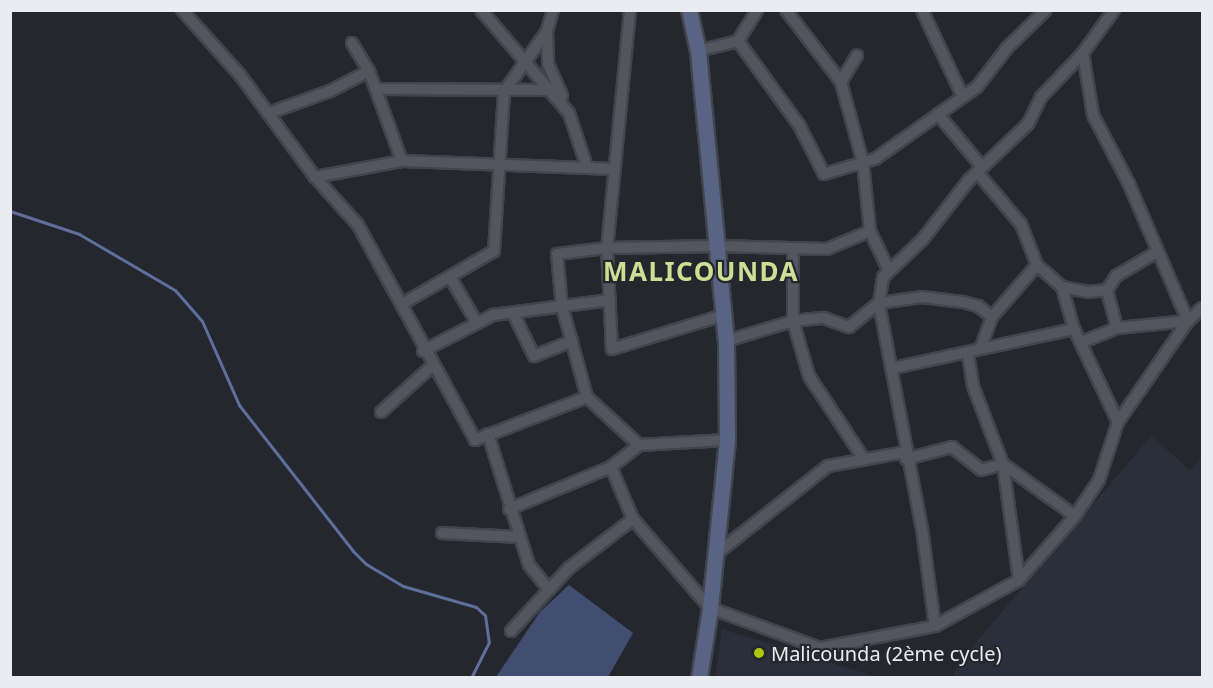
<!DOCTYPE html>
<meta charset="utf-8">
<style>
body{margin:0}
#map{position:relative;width:1213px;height:688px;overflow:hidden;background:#24272e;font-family:"Noto Sans",sans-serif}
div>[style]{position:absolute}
.built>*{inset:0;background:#2a2f3b}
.green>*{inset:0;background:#414e70}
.stream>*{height:3px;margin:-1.5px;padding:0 1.5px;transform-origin:1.5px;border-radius:1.5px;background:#5e6f9c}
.roads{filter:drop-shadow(2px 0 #42454b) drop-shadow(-2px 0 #42454b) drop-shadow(0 2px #42454b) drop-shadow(0 -2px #42454b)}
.street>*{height:10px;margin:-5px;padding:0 5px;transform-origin:5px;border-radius:5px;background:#53565e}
.secondary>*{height:15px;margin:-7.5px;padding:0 7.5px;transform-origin:7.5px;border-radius:7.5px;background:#596484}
.dots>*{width:16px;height:16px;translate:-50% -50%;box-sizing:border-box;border:3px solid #24272e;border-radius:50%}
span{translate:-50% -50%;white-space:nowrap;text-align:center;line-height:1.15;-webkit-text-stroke:4.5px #24272e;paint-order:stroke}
.poi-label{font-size:20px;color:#eaecf1}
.left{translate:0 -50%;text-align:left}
.district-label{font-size:26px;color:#cedf93;font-weight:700;letter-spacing:1.5px}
.frame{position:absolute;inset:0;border:12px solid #eaecf1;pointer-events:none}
</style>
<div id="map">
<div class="built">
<i style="clip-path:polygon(1151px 436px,1190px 470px,1202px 456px,1202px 677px,952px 677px,961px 660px)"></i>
<i style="clip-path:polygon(722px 629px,877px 677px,715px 677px)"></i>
</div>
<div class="green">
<i style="clip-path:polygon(569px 585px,633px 633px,608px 677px,496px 677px,540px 612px)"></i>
</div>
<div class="stream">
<i style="left:10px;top:211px;width:73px;rotate:18.4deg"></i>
<i style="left:79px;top:234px;width:111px;rotate:30.3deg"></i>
<i style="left:175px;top:290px;width:41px;rotate:48.9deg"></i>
<i style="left:202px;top:321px;width:92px;rotate:66.2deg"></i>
<i style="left:239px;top:405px;width:185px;rotate:52deg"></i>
<i style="left:353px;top:551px;width:18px;rotate:45deg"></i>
<i style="left:366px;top:564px;width:43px;rotate:30.7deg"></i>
<i style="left:403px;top:586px;width:76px;rotate:16deg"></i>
<i style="left:476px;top:607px;width:12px;rotate:42deg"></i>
<i style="left:485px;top:615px;width:27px;rotate:82deg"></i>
<i style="left:489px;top:642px;width:40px;rotate:116.6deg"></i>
</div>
<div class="roads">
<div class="street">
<i style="left:182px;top:10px;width:87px;rotate:48.3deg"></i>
<i style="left:240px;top:75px;width:127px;rotate:53.7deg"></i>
<i style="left:315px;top:177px;width:64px;rotate:48.1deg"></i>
<i style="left:358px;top:225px;width:245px;rotate:61.4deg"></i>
<i style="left:475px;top:440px;width:120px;rotate:-21deg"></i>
<i style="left:481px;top:10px;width:135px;rotate:49.5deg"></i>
<i style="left:569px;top:113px;width:57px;rotate:71.6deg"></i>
<i style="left:553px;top:10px;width:22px;rotate:106deg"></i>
<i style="left:547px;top:31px;width:33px;rotate:88deg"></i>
<i style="left:548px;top:64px;width:35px;rotate:66deg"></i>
<i style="left:630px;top:10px;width:239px;rotate:95.5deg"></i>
<i style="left:607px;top:248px;width:101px;rotate:87.2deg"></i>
<i style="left:612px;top:349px;width:117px;rotate:-16.9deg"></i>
<i style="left:786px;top:10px;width:91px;rotate:52.6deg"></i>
<i style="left:841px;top:82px;width:84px;rotate:74.8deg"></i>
<i style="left:863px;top:163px;width:68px;rotate:84.1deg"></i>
<i style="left:870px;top:231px;width:44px;rotate:64.6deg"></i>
<i style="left:922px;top:10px;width:96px;rotate:64.8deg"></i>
<i style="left:738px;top:41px;width:104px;rotate:54deg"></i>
<i style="left:799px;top:125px;width:55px;rotate:63deg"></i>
<i style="left:824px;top:174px;width:53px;rotate:-16.4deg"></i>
<i style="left:875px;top:159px;width:125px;rotate:-35.2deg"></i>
<i style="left:977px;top:87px;width:49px;rotate:-52.4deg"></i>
<i style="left:1007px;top:48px;width:54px;rotate:-44.3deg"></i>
<i style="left:352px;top:43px;width:33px;rotate:59deg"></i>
<i style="left:369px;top:71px;width:96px;rotate:69.9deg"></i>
<i style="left:698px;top:51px;width:41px;rotate:-14deg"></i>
<i style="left:738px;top:41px;width:36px;rotate:-58deg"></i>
<i style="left:1083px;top:53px;width:63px;rotate:80.8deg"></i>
<i style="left:1093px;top:115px;width:78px;rotate:62.4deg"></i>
<i style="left:1129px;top:184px;width:149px;rotate:66.7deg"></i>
<i style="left:841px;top:82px;width:31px;rotate:-59deg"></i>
<i style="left:376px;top:89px;width:180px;rotate:0.3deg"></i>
<i style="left:269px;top:113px;width:65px;rotate:-19.8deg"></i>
<i style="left:330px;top:91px;width:44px;rotate:-27.1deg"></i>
<i style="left:938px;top:114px;width:69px;rotate:50.3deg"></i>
<i style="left:977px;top:172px;width:68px;rotate:49.8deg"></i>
<i style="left:1021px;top:224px;width:44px;rotate:68.7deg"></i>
<i style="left:1037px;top:265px;width:33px;rotate:41deg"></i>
<i style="left:1062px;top:287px;width:26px;rotate:11deg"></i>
<i style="left:1088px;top:292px;width:19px;rotate:-6deg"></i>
<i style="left:315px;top:177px;width:88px;rotate:-10.4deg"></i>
<i style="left:402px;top:161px;width:213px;rotate:2.2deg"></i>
<i style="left:793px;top:251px;width:70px;rotate:90deg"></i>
<i style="left:793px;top:321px;width:57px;rotate:73.8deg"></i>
<i style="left:809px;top:376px;width:100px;rotate:56.5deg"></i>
<i style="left:450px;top:277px;width:53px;rotate:59.6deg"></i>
<i style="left:1062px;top:287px;width:44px;rotate:74.1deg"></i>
<i style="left:1074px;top:329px;width:103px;rotate:64.7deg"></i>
<i style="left:402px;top:304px;width:106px;rotate:-29.9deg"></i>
<i style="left:494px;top:251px;width:159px;rotate:-86.4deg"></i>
<i style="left:504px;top:92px;width:75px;rotate:-54.8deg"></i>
<i style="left:513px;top:313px;width:48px;rotate:64deg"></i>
<i style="left:534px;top:356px;width:41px;rotate:-21.5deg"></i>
<i style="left:1117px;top:328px;width:39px;rotate:-105deg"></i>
<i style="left:1107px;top:290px;width:17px;rotate:-57deg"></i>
<i style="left:1116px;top:276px;width:48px;rotate:-30.3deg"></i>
<i style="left:726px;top:341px;width:70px;rotate:-16.6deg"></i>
<i style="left:793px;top:321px;width:31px;rotate:-6deg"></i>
<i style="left:824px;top:318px;width:27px;rotate:20deg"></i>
<i style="left:849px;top:327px;width:38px;rotate:-39deg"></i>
<i style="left:879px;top:303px;width:43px;rotate:-7.9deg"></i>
<i style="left:922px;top:297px;width:41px;rotate:7deg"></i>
<i style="left:963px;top:302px;width:16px;rotate:15deg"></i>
<i style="left:978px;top:306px;width:18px;rotate:38deg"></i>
<i style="left:1082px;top:342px;width:38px;rotate:-22deg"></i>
<i style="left:1117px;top:328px;width:71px;rotate:-5.6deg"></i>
<i style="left:981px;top:347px;width:32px;rotate:-70deg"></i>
<i style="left:992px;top:317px;width:69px;rotate:-49.1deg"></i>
<i style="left:423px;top:351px;width:79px;rotate:-27.2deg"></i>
<i style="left:493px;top:315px;width:118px;rotate:-7.3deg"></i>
<i style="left:968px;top:354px;width:32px;rotate:81deg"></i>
<i style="left:973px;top:386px;width:84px;rotate:69deg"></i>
<i style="left:1003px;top:464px;width:117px;rotate:82.1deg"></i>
<i style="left:893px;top:368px;width:185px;rotate:-12.2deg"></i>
<i style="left:381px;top:412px;width:69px;rotate:-42deg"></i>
<i style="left:488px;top:434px;width:137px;rotate:72.6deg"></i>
<i style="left:529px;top:565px;width:32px;rotate:51deg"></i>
<i style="left:727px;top:440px;width:88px;rotate:176.7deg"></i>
<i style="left:639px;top:445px;width:71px;rotate:-137.3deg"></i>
<i style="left:587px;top:397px;width:94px;rotate:-105.4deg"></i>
<i style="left:562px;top:306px;width:52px;rotate:-95.5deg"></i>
<i style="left:557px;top:254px;width:50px;rotate:-6.8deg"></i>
<i style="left:607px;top:248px;width:110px;rotate:-1deg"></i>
<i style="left:717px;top:246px;width:110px;rotate:1.6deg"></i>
<i style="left:827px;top:249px;width:47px;rotate:-22.7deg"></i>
<i style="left:906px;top:459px;width:48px;rotate:-14.6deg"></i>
<i style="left:952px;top:447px;width:37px;rotate:38deg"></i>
<i style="left:981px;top:470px;width:23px;rotate:-15deg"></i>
<i style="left:1003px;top:464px;width:89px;rotate:35.8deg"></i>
<i style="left:611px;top:467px;width:56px;rotate:67.1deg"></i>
<i style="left:633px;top:519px;width:118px;rotate:49.1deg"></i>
<i style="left:710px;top:608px;width:117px;rotate:20deg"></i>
<i style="left:820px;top:648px;width:117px;rotate:-10.8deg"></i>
<i style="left:935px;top:626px;width:96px;rotate:-28.7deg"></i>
<i style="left:1019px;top:580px;width:85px;rotate:-48.8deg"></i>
<i style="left:1075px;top:516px;width:43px;rotate:-56.3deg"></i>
<i style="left:1099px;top:480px;width:61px;rotate:-71.9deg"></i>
<i style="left:1118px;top:422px;width:123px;rotate:-55.3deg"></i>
<i style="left:1188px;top:321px;width:19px;rotate:-43deg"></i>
<i style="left:509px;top:509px;width:110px;rotate:-22.4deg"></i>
<i style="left:611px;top:467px;width:36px;rotate:-38deg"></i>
<i style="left:442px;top:533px;width:77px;rotate:3deg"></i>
<i style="left:716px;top:554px;width:142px;rotate:-38.2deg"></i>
<i style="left:828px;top:466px;width:78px;rotate:-10.3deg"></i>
<i style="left:935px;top:626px;width:98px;rotate:-97.6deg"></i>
<i style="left:922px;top:529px;width:230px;rotate:-100.8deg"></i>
<i style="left:879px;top:303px;width:26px;rotate:-81deg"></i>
<i style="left:883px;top:277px;width:55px;rotate:-43.5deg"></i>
<i style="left:923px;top:239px;width:75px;rotate:-52.1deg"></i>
<i style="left:969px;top:180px;width:81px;rotate:-43.5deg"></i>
<i style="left:1028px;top:124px;width:30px;rotate:-64deg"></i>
<i style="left:1041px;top:97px;width:61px;rotate:-46.3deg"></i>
<i style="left:1083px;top:53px;width:53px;rotate:-54.2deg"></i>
<i style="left:511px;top:631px;width:86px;rotate:-47.4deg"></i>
<i style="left:569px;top:568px;width:81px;rotate:-37.4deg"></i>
</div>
<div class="secondary">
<i style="left:689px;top:10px;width:42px;rotate:77.6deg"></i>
<i style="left:698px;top:51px;width:291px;rotate:84.5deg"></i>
<i style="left:726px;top:341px;width:99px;rotate:89.4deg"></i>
<i style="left:727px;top:440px;width:169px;rotate:95.8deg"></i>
<i style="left:710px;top:608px;width:71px;rotate:98.9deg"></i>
</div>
</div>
<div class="dots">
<i style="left:759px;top:653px;background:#adc60e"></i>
</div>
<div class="poi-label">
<span class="left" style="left:771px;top:653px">Malicounda (2ème cycle)</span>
</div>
<div class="district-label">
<span style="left:701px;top:272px">MALICOUNDA</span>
</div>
<div class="frame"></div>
</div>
